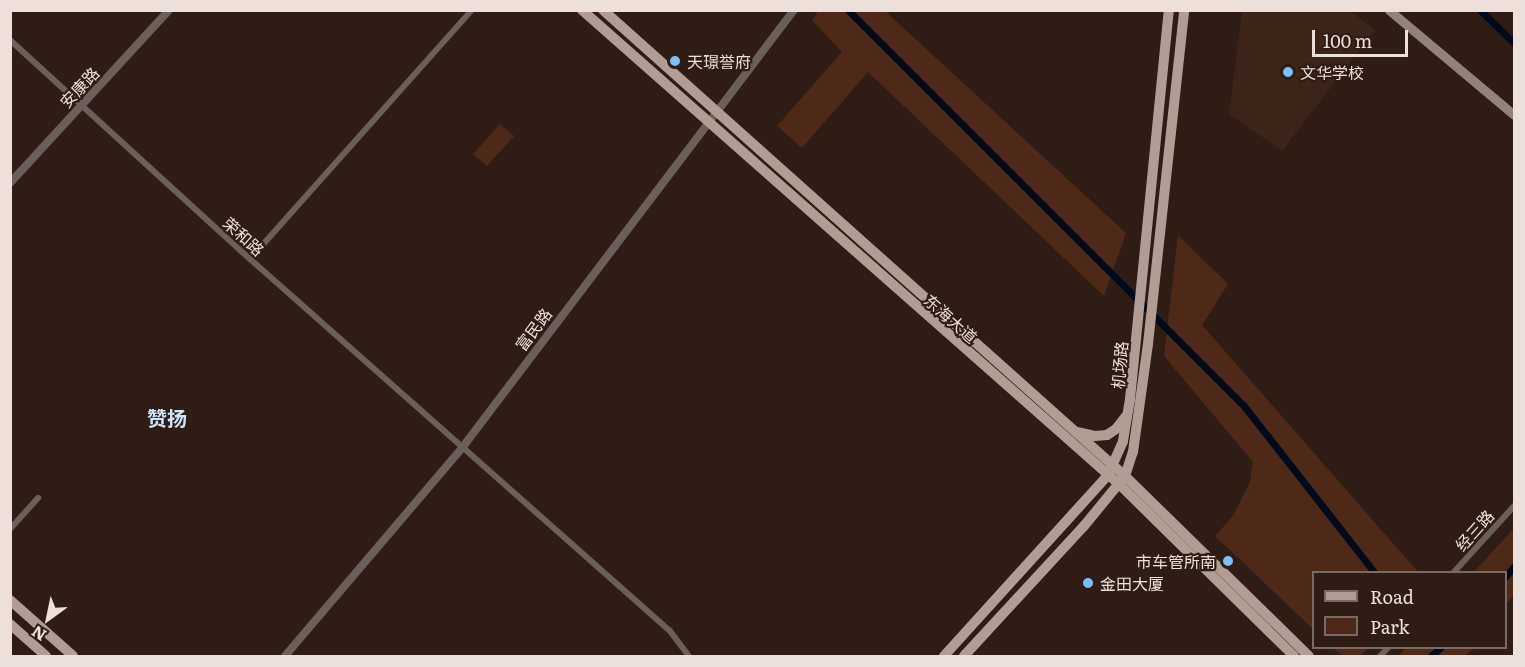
<!DOCTYPE html>
<meta charset="utf-8">
<style>
body{margin:0}
#map{position:relative;width:1525px;height:667px;overflow:hidden;background:#2f1c14;font-family:Literata,"Noto Sans SC",serif}
div>[style]{position:absolute}
.built>*{inset:0;background:#3d2418}
.green>*{inset:0;background:#4e2917}
.canal>*{height:7px;margin:-3.5px;padding:0 3.5px;transform-origin:3.5px;border-radius:3.5px;background:#000a1b}
.minor>*{height:6px;margin:-3px;padding:0 3px;transform-origin:3px;border-radius:3px;background:#6a5f5b}
.tertiary>*{height:8px;margin:-4px;padding:0 4px;transform-origin:4px;border-radius:4px;background:#6a5f5b}
.secondary>*{height:9px;margin:-4.5px;padding:0 4.5px;transform-origin:4.5px;border-radius:4.5px;background:#93827b}
.primary>*{height:10px;margin:-5px;padding:0 5px;transform-origin:5px;border-radius:5px;background:#b29d94}
.dots>*{width:16px;height:16px;translate:-50% -50%;box-sizing:border-box;border:3px solid #2f1c14;border-radius:50%}
span{translate:-50% -50%;white-space:nowrap;text-align:center;line-height:1.15;-webkit-text-stroke:4.5px #2f1c14;paint-order:stroke}
.poi-label{font-size:16px;color:#eddfda}
.left{translate:0 -50%;text-align:left}
.right{translate:-100% -50%;text-align:right}
.street-label{font-size:16px;color:#eddfda}
.quarter-label{font-size:20px;color:#cde6fc;font-weight:700}
.frame{position:absolute;inset:0;border:12px solid #eddfda;pointer-events:none}
.legend{position:absolute;left:1312px;top:571px;width:195px;height:78px;box-sizing:border-box;background:#2f1c14;border:2px solid #7b6a63;margin:0;padding:8px 10px;list-style:none;font-size:18px;color:#eddfda}
.legend li{display:flex;align-items:center;gap:12px;height:30px}
.legend b{width:30px;border:2px solid #7b6a63}
.north{position:absolute;left:18px;top:589px;width:60px;height:60px;-webkit-text-stroke:4px #2f1c14;paint-order:stroke;rotate:213deg;font-size:16px;font-weight:700;line-height:24px;text-align:center;color:#eddfda}
.north::after{content:'';display:block;margin:auto;width:21px;height:27px;background:#eddfda;clip-path:polygon(50% 0,100% 100%,50% 72%,0 100%)}
.scale{position:absolute;left:1312px;top:30px;width:96px;height:27px;box-sizing:border-box;border:3px solid #eddfda;border-top:0;padding-left:8px;font-size:18px;line-height:21px;white-space:nowrap;color:#eddfda;-webkit-text-stroke:4px #2f1c14;paint-order:stroke}
</style>
<div id="map">
<div class="built">
<i style="clip-path:polygon(1242px 11px,1350px 11px,1375px 30px,1282px 151px,1229px 114px)"></i>
</div>
<div class="green">
<i style="clip-path:polygon(819px 10px,885px 11px,1126px 233px,1104px 296px,868px 72px,802px 148px,777px 126px,842px 52px,812px 20px)"></i>
<i style="clip-path:polygon(500px 124px,514px 136px,487px 166px,473px 154px)"></i>
<i style="clip-path:polygon(1178px 235px,1228px 284px,1202px 325px,1418px 572px,1314px 572px,1313px 629px,1215px 536px,1233px 516px,1250px 482px,1253px 462px,1164px 356px)"></i>
<i style="clip-path:polygon(1514px 528px,1514px 594px,1506px 605px,1506px 572px,1474px 572px)"></i>
<i style="clip-path:polygon(1333px 648px,1368px 648px,1360px 656px,1343px 656px)"></i>
<i style="clip-path:polygon(1406px 648px,1474px 648px,1465px 656px,1398px 656px)"></i>
</div>
<div class="canal">
<i style="left:848px;top:10px;width:560px;rotate:45deg"></i>
<i style="left:1244px;top:406px;width:211px;rotate:51.9deg"></i>
<i style="left:1480px;top:10px;width:47px;rotate:44.1deg"></i>
<i style="left:1506px;top:576px;width:13px;rotate:-51deg"></i>
<i style="left:1431px;top:656px;width:12px;rotate:-42deg"></i>
</div>
<div class="minor">
<i style="left:10px;top:40px;width:325px;rotate:42.4deg"></i>
<i style="left:250px;top:259px;width:561px;rotate:41.53deg"></i>
<i style="left:670px;top:631px;width:31px;rotate:53deg"></i>
<i style="left:250px;top:259px;width:334px;rotate:-48.3deg"></i>
<i style="left:10px;top:529px;width:42px;rotate:-47.9deg"></i>
<i style="left:1454px;top:572px;width:89px;rotate:-47.7deg"></i>
<i style="left:1380px;top:656px;width:11px;rotate:-45deg"></i>
</div>
<div class="tertiary">
<i style="left:10px;top:183px;width:235px;rotate:-47.4deg"></i>
<i style="left:285px;top:656px;width:273px;rotate:-49.6deg"></i>
<i style="left:462px;top:448px;width:550px;rotate:-52.84deg"></i>
</div>
<div class="secondary">
<i style="left:1389px;top:10px;width:163px;rotate:40deg"></i>
</div>
<div class="primary">
<i style="left:582px;top:10px;width:718px;rotate:41.44deg"></i>
<i style="left:1120px;top:485px;width:244px;rotate:44.5deg"></i>
<i style="left:603px;top:10px;width:700px;rotate:41.76deg"></i>
<i style="left:1125px;top:476px;width:257px;rotate:44.4deg"></i>
<i style="left:1078px;top:432px;width:17px;rotate:13deg"></i>
<i style="left:1095px;top:436px;width:12px;rotate:-5deg"></i>
<i style="left:1107px;top:435px;width:11px;rotate:-34deg"></i>
<i style="left:1116px;top:429px;width:16px;rotate:-52deg"></i>
<i style="left:10px;top:600px;width:84px;rotate:41.6deg"></i>
<i style="left:10px;top:624px;width:48px;rotate:41.6deg"></i>
<i style="left:944px;top:656px;width:244px;rotate:-47.8deg"></i>
<i style="left:1108px;top:475px;width:37px;rotate:-66deg"></i>
<i style="left:1123px;top:441px;width:43px;rotate:-80.5deg"></i>
<i style="left:1130px;top:399px;width:391px;rotate:-84.3deg"></i>
<i style="left:964px;top:656px;width:177px;rotate:-47.3deg"></i>
<i style="left:1084px;top:526px;width:65px;rotate:-50.6deg"></i>
<i style="left:1125px;top:476px;width:25px;rotate:-72deg"></i>
<i style="left:1133px;top:452px;width:109px;rotate:-82.1deg"></i>
<i style="left:1148px;top:344px;width:336px;rotate:-83.8deg"></i>
</div>
<div class="dots">
<i style="left:675px;top:61px;background:#7abff8"></i>
<i style="left:1288px;top:72px;background:#7abff8"></i>
<i style="left:1228px;top:561px;background:#7abff8"></i>
<i style="left:1088px;top:583px;background:#7abff8"></i>
</div>
<div class="poi-label">
<span class="left" style="left:687px;top:61px">天璟誉府</span>
<span class="left" style="left:1300px;top:72px">文华学校</span>
<span class="right" style="left:1216px;top:561px">市车管所南</span>
<span class="left" style="left:1100px;top:583px">金田大厦</span>
</div>
<div class="street-label">
<span style="left:79px;top:87px;rotate:-47deg">安康路</span>
<span style="left:244px;top:236px;rotate:42deg">荣和路</span>
<span style="left:951px;top:318px;rotate:41deg">东海大道</span>
<span style="left:533px;top:329px;rotate:-53deg">富民路</span>
<span style="left:1119px;top:365px;rotate:-85deg">机场路</span>
<span style="left:1474px;top:530px;rotate:-48deg">经三路</span>
</div>
<div class="quarter-label">
<span style="left:167px;top:417px">赞扬</span>
</div>
<div class="frame"></div>
<ul class="legend">
<li><b style="height:8px;background:#b29d94"></b>Road</li>
<li><b style="height:16px;background:#4e2917"></b>Park</li>
</ul>
<div class="north">N</div>
<div class="scale">100 m</div>
</div>
